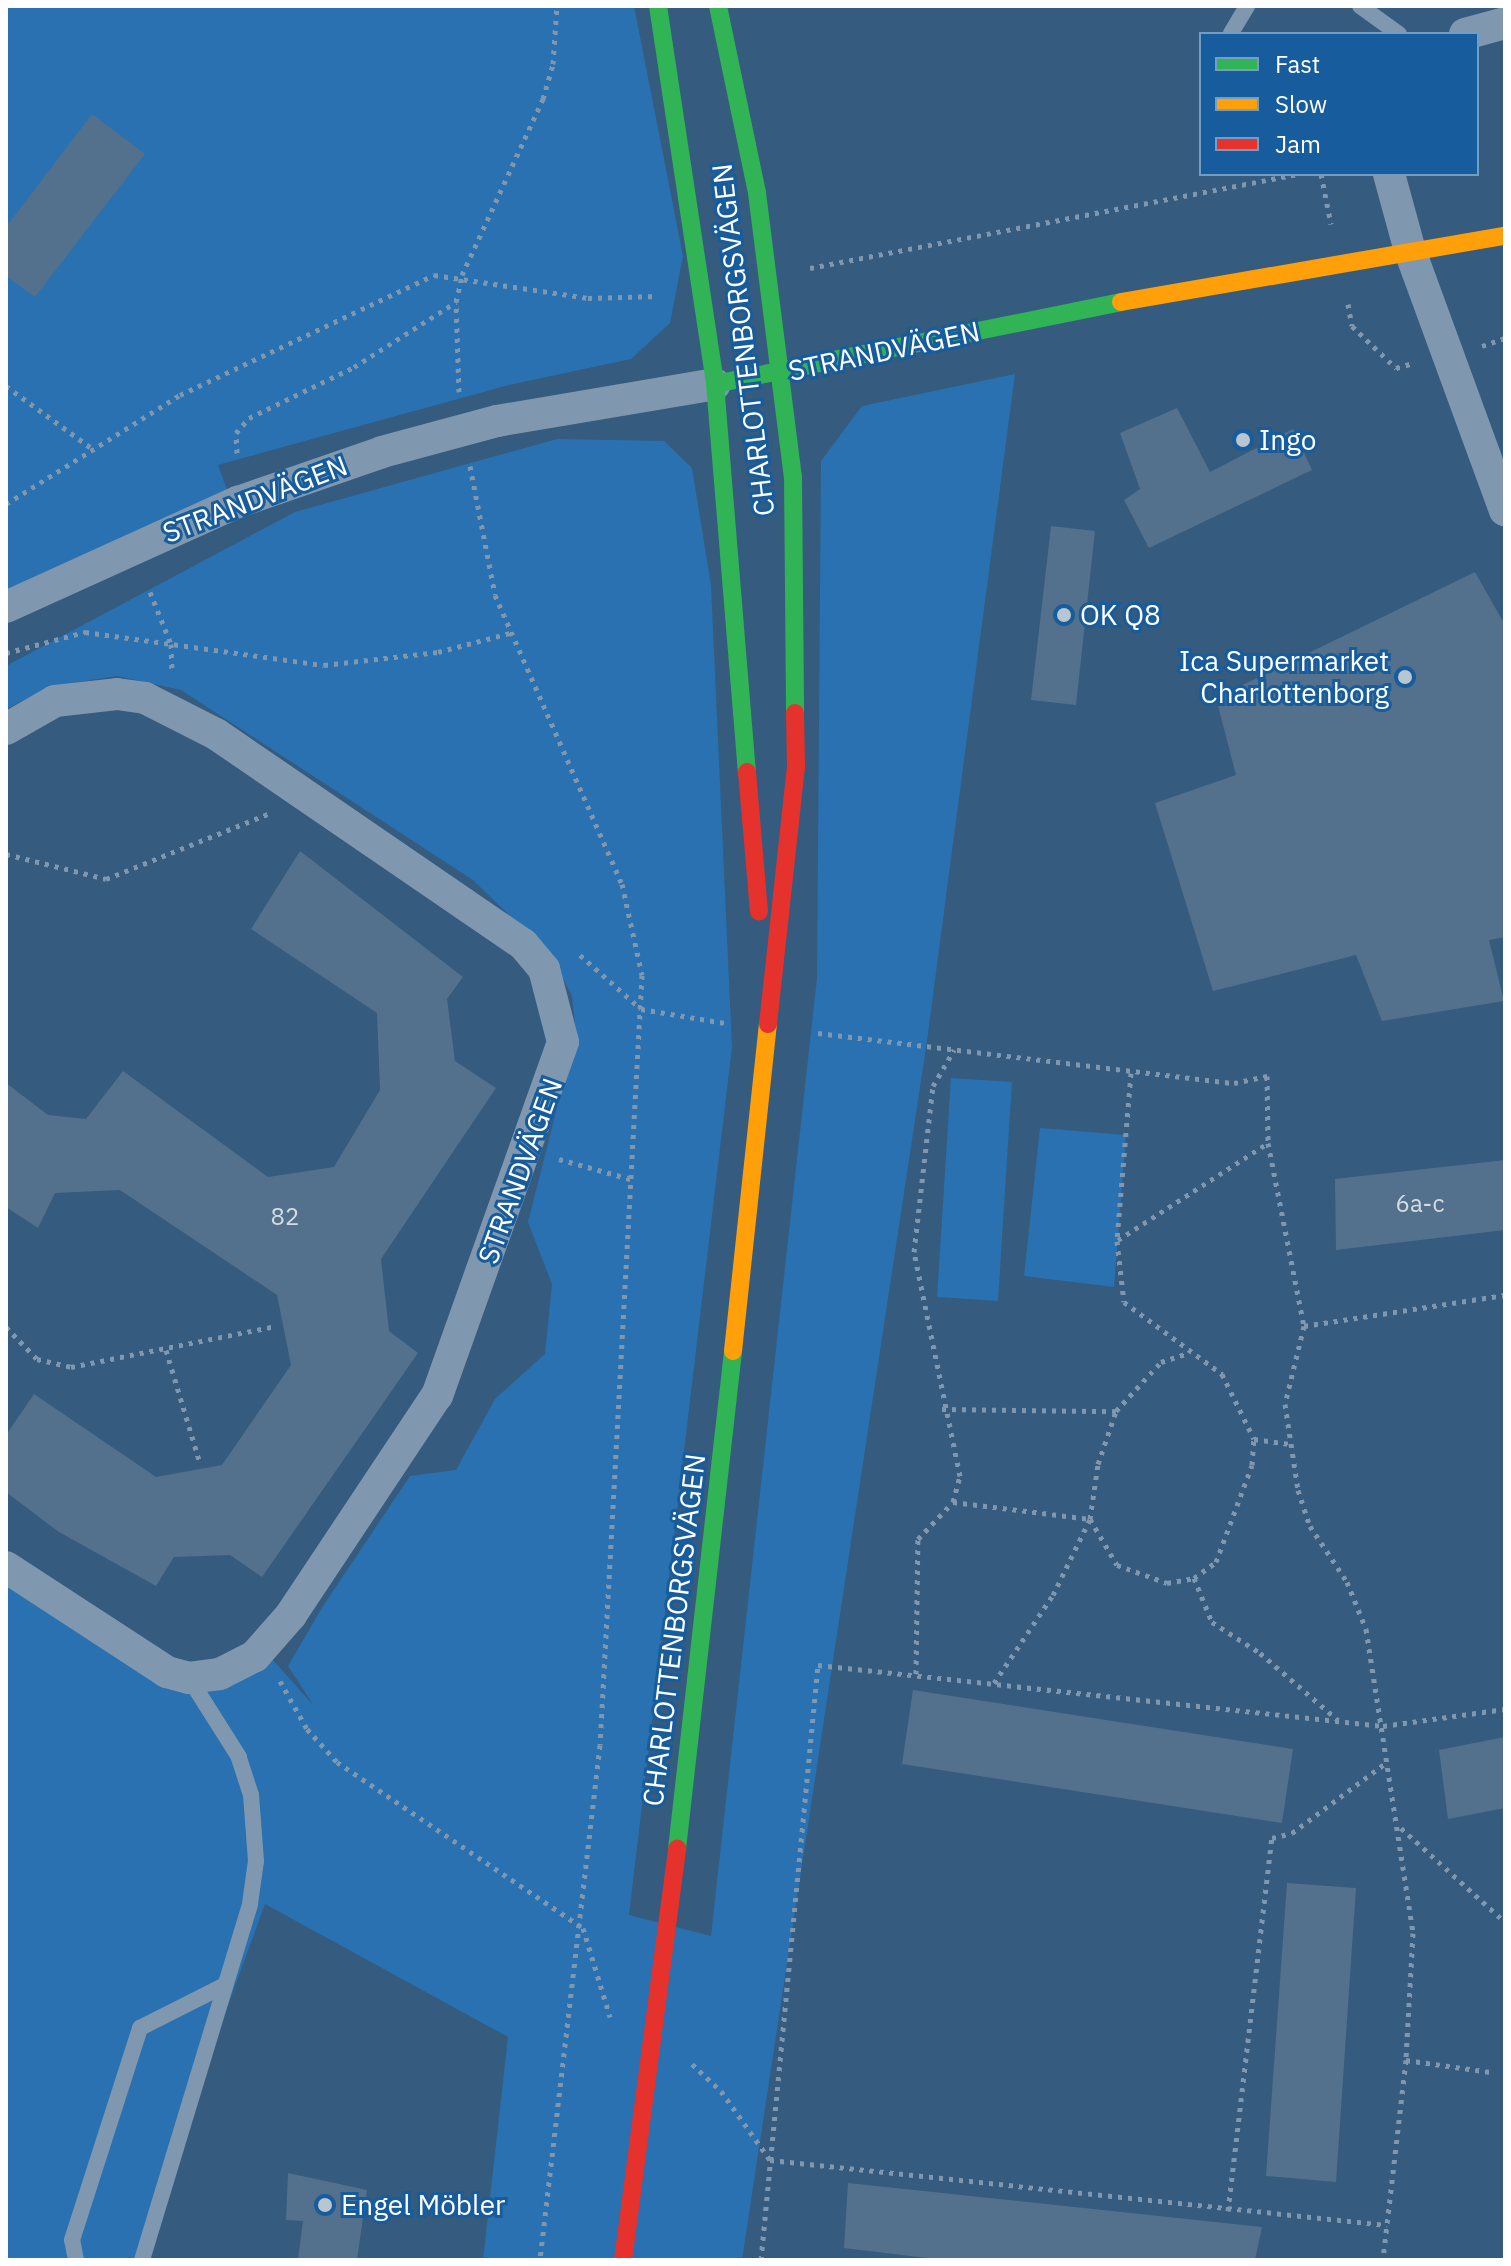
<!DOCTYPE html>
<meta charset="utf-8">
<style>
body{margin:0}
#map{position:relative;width:1511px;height:2266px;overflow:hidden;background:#355b7e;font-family:"IBM Plex Sans",sans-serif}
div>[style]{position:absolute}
.green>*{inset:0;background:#2971b1}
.building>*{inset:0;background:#53718c}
.path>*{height:5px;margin-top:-2.5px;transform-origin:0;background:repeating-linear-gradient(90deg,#8098af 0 4px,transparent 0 10px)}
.lane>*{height:16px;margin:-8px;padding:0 8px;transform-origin:8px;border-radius:8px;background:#8098af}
.street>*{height:32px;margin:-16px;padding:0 16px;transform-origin:16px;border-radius:16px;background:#8098af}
.fast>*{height:18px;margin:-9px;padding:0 9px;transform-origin:9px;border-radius:9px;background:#30b455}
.slow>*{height:18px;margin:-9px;padding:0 9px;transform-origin:9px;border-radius:9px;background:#ff9f0a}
.jam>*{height:18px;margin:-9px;padding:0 9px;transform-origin:9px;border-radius:9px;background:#e5322d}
.dots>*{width:22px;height:22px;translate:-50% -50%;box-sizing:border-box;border:4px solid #175c9c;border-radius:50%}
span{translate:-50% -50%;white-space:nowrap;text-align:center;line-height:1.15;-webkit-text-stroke:6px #175c9c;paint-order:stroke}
.number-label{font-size:24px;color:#d4dce2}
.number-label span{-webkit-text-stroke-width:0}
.street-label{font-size:28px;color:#fff}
.poi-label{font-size:28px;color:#fff}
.left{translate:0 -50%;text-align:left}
.right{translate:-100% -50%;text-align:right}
.frame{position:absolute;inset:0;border:8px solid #fff;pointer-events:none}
.legend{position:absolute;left:1199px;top:32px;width:280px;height:144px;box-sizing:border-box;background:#175c9c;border:2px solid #749dc4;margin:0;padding:10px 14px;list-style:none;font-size:24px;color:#fff}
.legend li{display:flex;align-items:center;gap:16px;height:40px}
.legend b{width:40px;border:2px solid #749dc4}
</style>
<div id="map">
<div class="green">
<i style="clip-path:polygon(6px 6px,634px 6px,683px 256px,670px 323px,631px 359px,509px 385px,218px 465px,231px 501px,6px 624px)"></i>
<i style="clip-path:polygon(1015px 374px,926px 1048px,742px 2260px,483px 2260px,508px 2037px,265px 1904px,135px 2260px,6px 2260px,6px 1555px,189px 1678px,265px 1651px,314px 1706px,288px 1666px,323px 1606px,410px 1476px,456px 1470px,495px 1399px,545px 1354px,552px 1284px,528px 1222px,576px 1033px,572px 996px,552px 957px,473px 880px,181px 690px,117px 676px,52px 686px,6px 709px,6px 666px,295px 512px,557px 439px,664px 441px,692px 468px,711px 585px,732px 1047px,629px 1915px,711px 1936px,817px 978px,821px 461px,862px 406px)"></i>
<i style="clip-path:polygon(951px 1078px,1012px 1082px,998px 1301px,937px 1297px)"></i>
<i style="clip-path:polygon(1040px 1128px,1126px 1135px,1114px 1287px,1024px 1276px)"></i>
</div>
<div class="building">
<i style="clip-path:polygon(92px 114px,145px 154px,35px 297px,6px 276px,6px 227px)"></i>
<i style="clip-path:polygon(1177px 408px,1210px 472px,1293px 429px,1312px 470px,1149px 548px,1124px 500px,1140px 489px,1120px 433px)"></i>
<i style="clip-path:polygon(1051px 526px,1095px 531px,1076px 705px,1031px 700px)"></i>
<i style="clip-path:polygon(1475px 572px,1505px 625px,1505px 937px,1489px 940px,1504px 1001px,1382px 1021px,1356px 955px,1213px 991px,1155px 803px,1236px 775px,1216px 698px)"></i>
<i style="clip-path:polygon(300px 851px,463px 977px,447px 999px,455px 1061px,496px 1088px,381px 1259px,389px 1331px,418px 1353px,262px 1577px,230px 1555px,174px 1557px,156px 1586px,59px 1532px,6px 1492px,6px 1435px,34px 1394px,156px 1477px,222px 1465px,291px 1365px,277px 1295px,120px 1190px,55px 1193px,38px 1228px,6px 1207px,6px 1083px,48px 1115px,86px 1119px,123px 1071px,268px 1177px,334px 1167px,380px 1090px,377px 1013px,251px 929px)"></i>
<i style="clip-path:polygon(1505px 1160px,1505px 1230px,1336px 1250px,1335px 1179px)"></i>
<i style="clip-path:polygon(913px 1690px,1293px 1749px,1282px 1823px,902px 1764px)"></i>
<i style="clip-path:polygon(1505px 1737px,1505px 1808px,1448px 1819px,1439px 1750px)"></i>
<i style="clip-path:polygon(1287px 1883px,1356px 1888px,1336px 2182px,1266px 2176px)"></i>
<i style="clip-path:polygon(288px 2173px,367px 2190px,357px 2260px,298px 2260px,303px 2221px,286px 2220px)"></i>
<i style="clip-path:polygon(848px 2183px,1262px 2227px,1255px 2260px,943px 2260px,844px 2248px)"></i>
</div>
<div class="path">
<i style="left:1321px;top:174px;width:51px;rotate:78.7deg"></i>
<i style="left:810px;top:268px;width:499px;rotate:-10.9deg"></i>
<i style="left:1348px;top:304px;width:22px;rotate:80deg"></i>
<i style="left:1352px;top:326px;width:61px;rotate:43.7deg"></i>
<i style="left:1396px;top:368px;width:19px;rotate:-16deg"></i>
<i style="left:1482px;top:346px;width:24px;rotate:-19deg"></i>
<i style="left:6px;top:386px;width:104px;rotate:36deg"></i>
<i style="left:459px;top:392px;width:90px;rotate:-91.9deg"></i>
<i style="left:456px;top:302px;width:28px;rotate:-77deg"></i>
<i style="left:462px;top:275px;width:194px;rotate:-65.3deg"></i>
<i style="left:543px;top:99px;width:36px;rotate:-74deg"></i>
<i style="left:553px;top:64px;width:58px;rotate:-86.1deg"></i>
<i style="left:237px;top:453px;width:20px;rotate:-93deg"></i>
<i style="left:236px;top:433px;width:20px;rotate:-49deg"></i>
<i style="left:249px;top:418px;width:117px;rotate:-25.9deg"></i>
<i style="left:354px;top:367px;width:121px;rotate:-32.5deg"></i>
<i style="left:470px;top:466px;width:131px;rotate:79deg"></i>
<i style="left:495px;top:595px;width:316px;rotate:66.3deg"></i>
<i style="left:622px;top:884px;width:93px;rotate:77.6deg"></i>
<i style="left:642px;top:975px;width:771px;rotate:93.12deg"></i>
<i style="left:600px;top:1745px;width:518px;rotate:96.65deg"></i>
<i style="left:6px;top:504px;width:205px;rotate:-32.1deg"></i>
<i style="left:180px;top:395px;width:281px;rotate:-25.3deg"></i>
<i style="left:434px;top:275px;width:156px;rotate:8.5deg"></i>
<i style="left:588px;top:298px;width:70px;rotate:-1.6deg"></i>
<i style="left:150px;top:592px;width:56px;rotate:68deg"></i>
<i style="left:171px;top:644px;width:27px;rotate:88deg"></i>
<i style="left:6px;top:653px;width:82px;rotate:-14.9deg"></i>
<i style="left:85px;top:632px;width:241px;rotate:7.9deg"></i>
<i style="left:324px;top:665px;width:115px;rotate:-6.5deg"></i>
<i style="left:438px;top:652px;width:74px;rotate:-14.8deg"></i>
<i style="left:6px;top:854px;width:103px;rotate:14deg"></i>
<i style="left:106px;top:879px;width:175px;rotate:-21.9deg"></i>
<i style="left:580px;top:955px;width:81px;rotate:41.5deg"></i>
<i style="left:641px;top:1009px;width:85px;rotate:9.5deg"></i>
<i style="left:818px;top:1033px;width:419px;rotate:6.9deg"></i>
<i style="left:1234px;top:1083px;width:34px;rotate:-12deg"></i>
<i style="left:1267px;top:1076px;width:67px;rotate:89.1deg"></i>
<i style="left:1268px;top:1143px;width:187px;rotate:78.9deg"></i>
<i style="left:1304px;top:1326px;width:80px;rotate:103.7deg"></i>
<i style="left:1285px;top:1404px;width:87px;rotate:81.4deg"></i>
<i style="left:1298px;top:1490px;width:38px;rotate:72deg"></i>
<i style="left:1310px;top:1526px;width:67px;rotate:56.5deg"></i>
<i style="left:1347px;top:1582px;width:51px;rotate:68deg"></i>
<i style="left:1366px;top:1629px;width:308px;rotate:81.2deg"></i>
<i style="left:1413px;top:1933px;width:127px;rotate:93.2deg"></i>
<i style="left:1406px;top:2060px;width:201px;rotate:96.6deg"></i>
<i style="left:1131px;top:1073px;width:169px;rotate:94.8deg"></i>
<i style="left:1117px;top:1241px;width:61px;rotate:83.5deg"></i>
<i style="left:1124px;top:1302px;width:122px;rotate:36.3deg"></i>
<i style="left:1222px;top:1374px;width:72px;rotate:63.8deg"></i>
<i style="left:1254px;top:1439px;width:36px;rotate:8deg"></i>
<i style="left:559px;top:1159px;width:74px;rotate:15.7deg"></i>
<i style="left:1118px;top:1240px;width:179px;rotate:-32.9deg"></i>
<i style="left:1304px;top:1326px;width:203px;rotate:-8.8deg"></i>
<i style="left:6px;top:1327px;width:45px;rotate:45.9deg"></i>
<i style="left:37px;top:1359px;width:35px;rotate:13deg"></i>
<i style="left:71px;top:1367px;width:209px;rotate:-11.3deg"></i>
<i style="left:166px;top:1350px;width:115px;rotate:73.3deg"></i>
<i style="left:942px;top:1409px;width:174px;rotate:0.7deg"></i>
<i style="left:953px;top:1502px;width:138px;rotate:7.1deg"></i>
<i style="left:1090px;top:1519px;width:53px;rotate:59.6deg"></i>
<i style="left:1117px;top:1565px;width:53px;rotate:19.8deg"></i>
<i style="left:1167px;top:1583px;width:27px;rotate:-10deg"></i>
<i style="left:1194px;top:1578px;width:27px;rotate:-36deg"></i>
<i style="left:1216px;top:1562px;width:103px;rotate:-69.6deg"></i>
<i style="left:1252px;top:1465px;width:26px;rotate:-86deg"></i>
<i style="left:1194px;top:1578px;width:48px;rotate:67.8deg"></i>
<i style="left:1212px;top:1622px;width:57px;rotate:32.9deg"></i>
<i style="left:1260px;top:1653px;width:103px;rotate:40.7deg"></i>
<i style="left:916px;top:1674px;width:135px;rotate:-89.2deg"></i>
<i style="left:918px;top:1539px;width:51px;rotate:-46.6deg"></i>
<i style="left:953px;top:1502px;width:27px;rotate:-75deg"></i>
<i style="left:960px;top:1476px;width:229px;rotate:-101.6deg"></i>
<i style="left:914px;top:1252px;width:167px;rotate:-83.5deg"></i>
<i style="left:933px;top:1086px;width:42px;rotate:-59.7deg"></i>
<i style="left:280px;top:1681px;width:55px;rotate:60.6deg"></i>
<i style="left:307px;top:1729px;width:45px;rotate:47.7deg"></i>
<i style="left:337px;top:1762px;width:297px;rotate:34deg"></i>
<i style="left:583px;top:1928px;width:93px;rotate:73.1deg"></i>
<i style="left:994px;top:1683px;width:106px;rotate:-56.2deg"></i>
<i style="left:1053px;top:1595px;width:85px;rotate:-64deg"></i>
<i style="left:1090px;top:1519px;width:56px;rotate:-81.7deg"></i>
<i style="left:1098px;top:1464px;width:56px;rotate:-71.2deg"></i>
<i style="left:1116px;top:1411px;width:67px;rotate:-47.4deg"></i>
<i style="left:1161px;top:1362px;width:26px;rotate:-18deg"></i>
<i style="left:1401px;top:1828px;width:140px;rotate:42.1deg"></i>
<i style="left:1406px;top:2060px;width:85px;rotate:8.1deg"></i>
<i style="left:692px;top:2064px;width:40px;rotate:43deg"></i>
<i style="left:721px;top:2091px;width:85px;rotate:54.6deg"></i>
<i style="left:770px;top:2160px;width:620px;rotate:6.01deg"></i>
<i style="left:1228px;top:2211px;width:376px;rotate:-83.3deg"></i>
<i style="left:1272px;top:1838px;width:21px;rotate:-14deg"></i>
<i style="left:1292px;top:1833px;width:119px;rotate:-36.8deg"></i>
<i style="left:761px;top:2260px;width:598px;rotate:-84.53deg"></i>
<i style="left:818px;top:1665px;width:568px;rotate:6.16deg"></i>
<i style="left:1383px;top:1726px;width:123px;rotate:-7.9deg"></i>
</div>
<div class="lane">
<i style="left:1360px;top:6px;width:48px;rotate:35.7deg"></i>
<i style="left:1231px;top:33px;width:31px;rotate:-59deg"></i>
<i style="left:76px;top:2260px;width:20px;rotate:-101deg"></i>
<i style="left:72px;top:2240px;width:223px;rotate:-72.2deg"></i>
<i style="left:140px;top:2028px;width:95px;rotate:-26.8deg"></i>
<i style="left:142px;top:2260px;width:372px;rotate:-73.1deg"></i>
<i style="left:250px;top:1904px;width:43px;rotate:-82.1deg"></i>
<i style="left:256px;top:1861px;width:66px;rotate:-94.3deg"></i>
<i style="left:251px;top:1795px;width:40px;rotate:-108deg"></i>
<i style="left:239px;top:1757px;width:93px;rotate:-122.3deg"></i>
</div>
<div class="street">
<i style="left:1465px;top:34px;width:41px;rotate:-15.4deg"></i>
<i style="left:1389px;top:174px;width:80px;rotate:74.7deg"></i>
<i style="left:1410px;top:251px;width:276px;rotate:69.9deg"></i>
<i style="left:6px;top:607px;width:255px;rotate:-24.4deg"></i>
<i style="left:238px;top:502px;width:152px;rotate:-19.1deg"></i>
<i style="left:382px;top:452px;width:119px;rotate:-15.1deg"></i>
<i style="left:497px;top:421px;width:221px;rotate:-9.6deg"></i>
<i style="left:6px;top:729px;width:56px;rotate:-29.7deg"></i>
<i style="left:55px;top:701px;width:62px;rotate:-6.4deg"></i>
<i style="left:117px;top:694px;width:28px;rotate:8deg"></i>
<i style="left:145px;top:698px;width:80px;rotate:26.9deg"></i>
<i style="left:216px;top:734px;width:372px;rotate:34.4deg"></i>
<i style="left:523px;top:944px;width:33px;rotate:50deg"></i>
<i style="left:544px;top:969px;width:75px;rotate:75.4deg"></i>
<i style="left:563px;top:1042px;width:375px;rotate:109.6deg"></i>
<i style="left:437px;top:1395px;width:264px;rotate:123.6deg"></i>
<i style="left:291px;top:1615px;width:55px;rotate:131.3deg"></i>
<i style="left:255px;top:1656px;width:39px;rotate:153deg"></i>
<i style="left:220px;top:1674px;width:31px;rotate:173deg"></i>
<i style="left:189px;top:1678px;width:23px;rotate:-165deg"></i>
<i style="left:167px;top:1672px;width:192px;rotate:-146.9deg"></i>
</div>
<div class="fast">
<i style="left:658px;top:6px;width:382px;rotate:81.4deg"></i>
<i style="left:715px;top:384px;width:389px;rotate:85.3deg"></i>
<i style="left:718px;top:6px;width:191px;rotate:78.2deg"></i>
<i style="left:757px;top:193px;width:285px;rotate:82.8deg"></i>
<i style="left:793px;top:476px;width:237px;rotate:89.5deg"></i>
<i style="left:715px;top:384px;width:414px;rotate:-11.4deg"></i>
<i style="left:677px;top:1849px;width:501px;rotate:-83.58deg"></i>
</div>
<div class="slow">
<i style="left:1121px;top:302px;width:390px;rotate:-9.8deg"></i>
<i style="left:733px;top:1351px;width:329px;rotate:-83.9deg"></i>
</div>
<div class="jam">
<i style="left:747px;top:772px;width:140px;rotate:85.1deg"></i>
<i style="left:768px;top:1024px;width:258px;rotate:-83.8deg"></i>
<i style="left:796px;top:768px;width:55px;rotate:-91deg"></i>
<i style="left:623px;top:2260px;width:415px;rotate:-82.5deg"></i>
</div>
<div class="dots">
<i style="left:1243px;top:440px;background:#b8c6d2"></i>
<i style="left:1064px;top:615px;background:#b8c6d2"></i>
<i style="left:1405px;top:677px;background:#b8c6d2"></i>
<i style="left:325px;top:2205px;background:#b8c6d2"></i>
</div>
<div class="number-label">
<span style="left:1420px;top:1204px">6a-c</span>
<span style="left:285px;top:1217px">82</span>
</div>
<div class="street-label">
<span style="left:743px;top:340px;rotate:-97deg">CHARLOTTENBORGSVÄGEN</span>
<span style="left:884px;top:351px;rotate:-12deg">STRANDVÄGEN</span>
<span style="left:255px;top:499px;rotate:-21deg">STRANDVÄGEN</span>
<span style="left:520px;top:1171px;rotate:-70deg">STRANDVÄGEN</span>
<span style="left:674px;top:1630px;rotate:-83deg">CHARLOTTENBORGSVÄGEN</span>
</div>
<div class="poi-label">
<span class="left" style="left:1259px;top:440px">Ingo</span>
<span class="left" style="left:1080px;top:615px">OK Q8</span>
<span class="right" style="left:1389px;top:677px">Ica Supermarket<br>Charlottenborg</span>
<span class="left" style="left:341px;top:2205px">Engel Möbler</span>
</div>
<div class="frame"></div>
<ul class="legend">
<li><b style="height:10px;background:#30b455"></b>Fast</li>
<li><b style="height:10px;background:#ff9f0a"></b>Slow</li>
<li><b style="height:10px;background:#e5322d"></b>Jam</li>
</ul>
</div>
